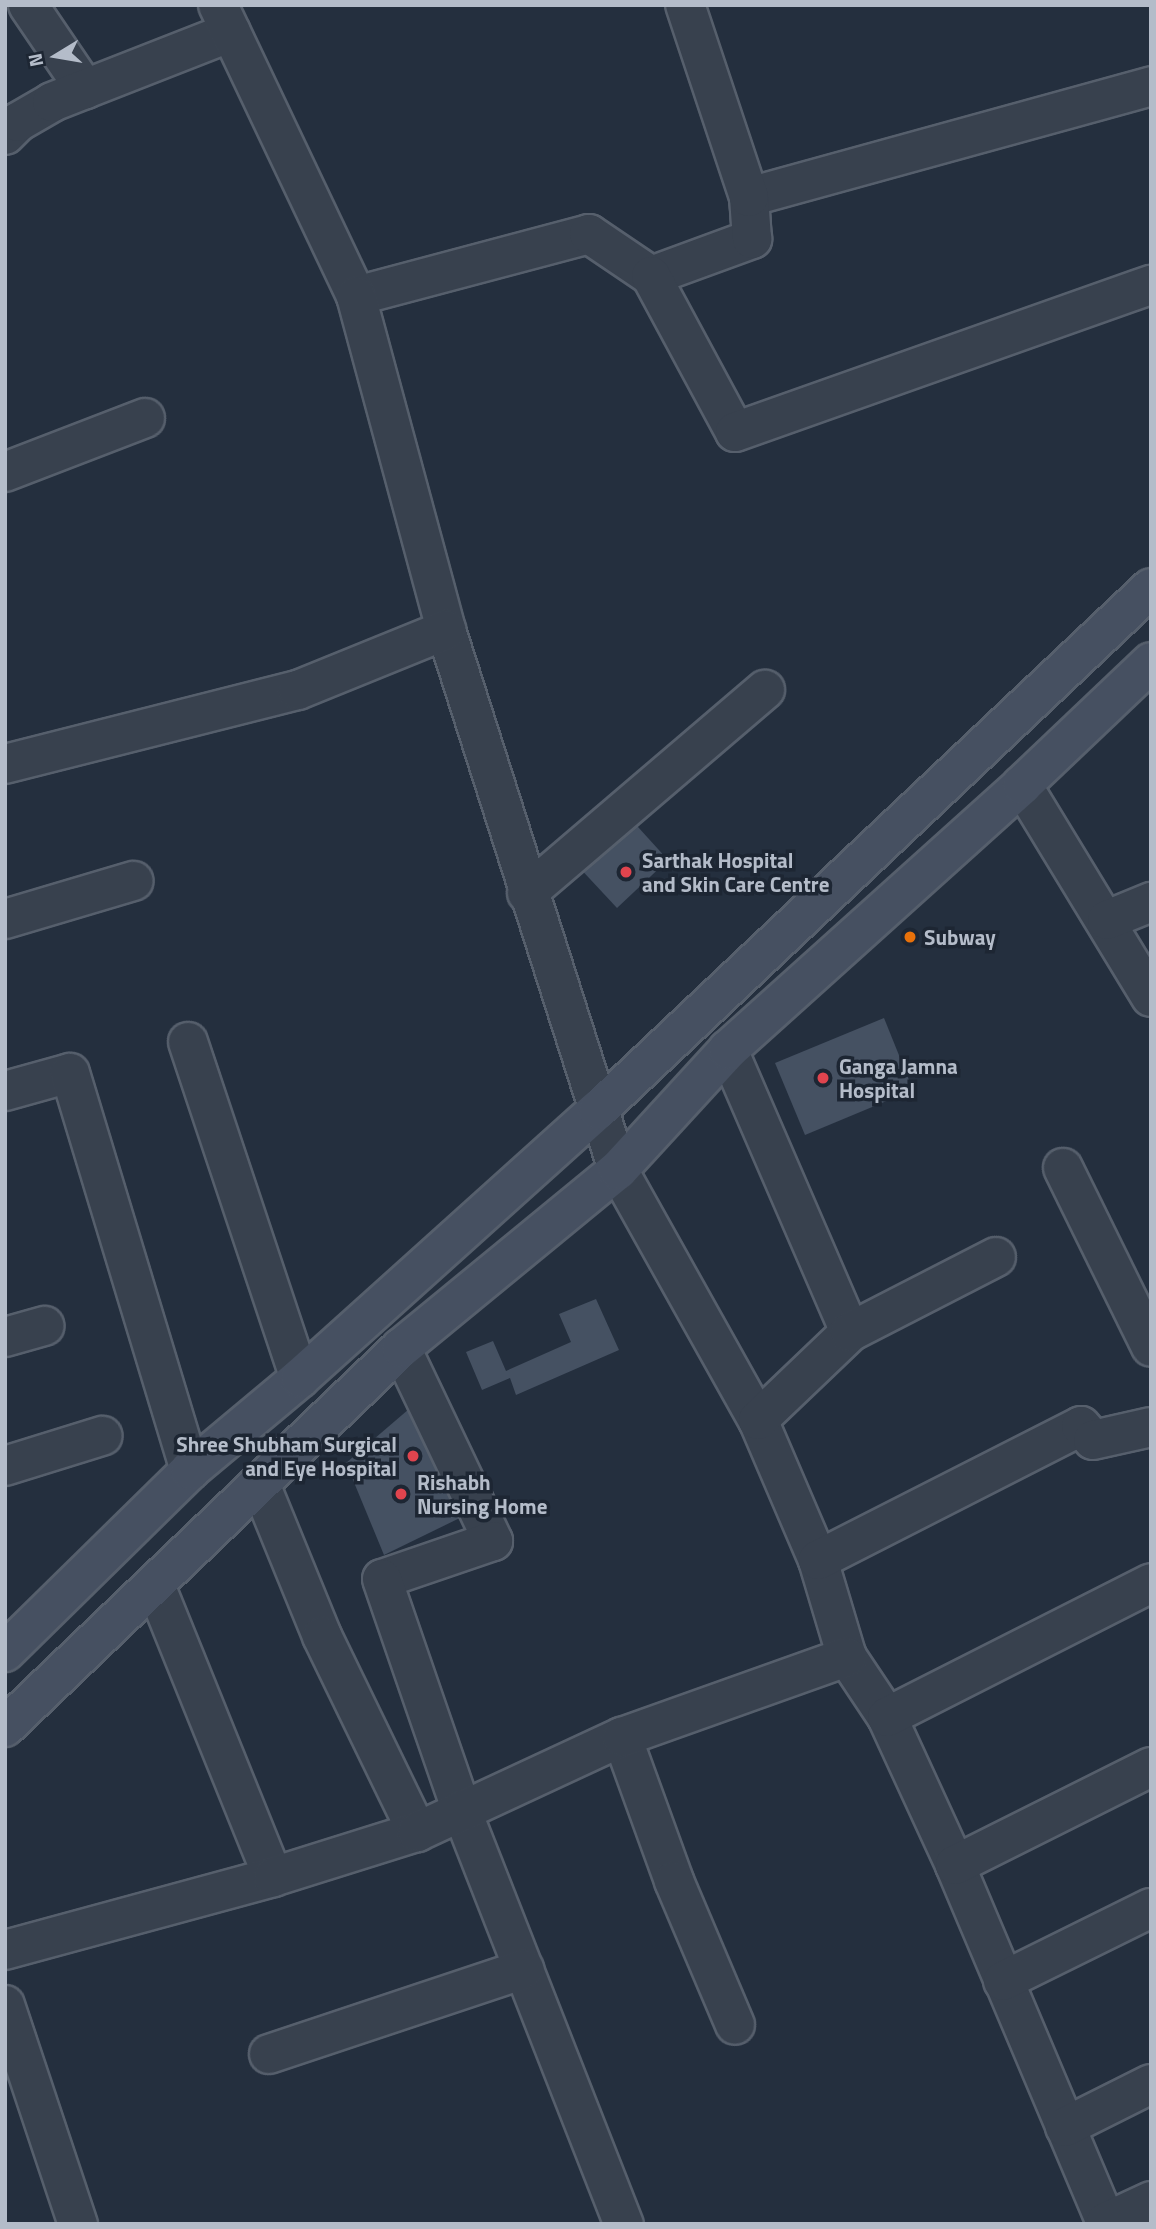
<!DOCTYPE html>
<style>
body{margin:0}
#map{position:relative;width:1156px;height:2229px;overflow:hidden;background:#242f3e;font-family:"Titillium Web",sans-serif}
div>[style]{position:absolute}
.building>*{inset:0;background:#455162}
.roads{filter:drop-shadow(2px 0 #565f6c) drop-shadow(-2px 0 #565f6c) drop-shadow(0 2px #565f6c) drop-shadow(0 -2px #565f6c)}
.minor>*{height:38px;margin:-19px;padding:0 19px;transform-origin:19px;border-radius:19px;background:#38414e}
.tertiary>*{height:38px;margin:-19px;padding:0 19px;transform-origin:19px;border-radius:19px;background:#38414e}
.secondary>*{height:38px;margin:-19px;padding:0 19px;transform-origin:19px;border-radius:19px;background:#465061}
.dots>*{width:19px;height:19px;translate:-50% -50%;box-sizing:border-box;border:4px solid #1d2633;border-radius:50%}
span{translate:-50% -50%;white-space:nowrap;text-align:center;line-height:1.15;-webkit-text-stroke:7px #1d2633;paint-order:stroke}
.poi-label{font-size:21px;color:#b4bcc9;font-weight:700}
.left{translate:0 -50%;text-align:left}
.right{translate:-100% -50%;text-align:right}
.frame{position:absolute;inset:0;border:7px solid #b4bcc9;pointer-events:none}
.north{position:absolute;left:21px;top:21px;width:70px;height:70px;-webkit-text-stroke:5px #1d2633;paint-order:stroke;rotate:259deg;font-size:19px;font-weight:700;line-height:28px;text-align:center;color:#b4bcc9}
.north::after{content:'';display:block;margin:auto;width:24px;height:32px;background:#b4bcc9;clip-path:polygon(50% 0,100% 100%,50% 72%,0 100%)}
</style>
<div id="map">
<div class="building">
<i style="clip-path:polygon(628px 816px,668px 860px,617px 908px,576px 864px)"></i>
<i style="clip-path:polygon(884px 1018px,913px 1090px,805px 1135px,775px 1063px)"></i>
<i style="clip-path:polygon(596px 1299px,619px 1350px,516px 1395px,510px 1378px,482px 1390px,466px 1352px,493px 1341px,506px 1371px,571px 1342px,559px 1314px)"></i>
<i style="clip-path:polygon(416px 1403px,468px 1514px,384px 1555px,346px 1463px)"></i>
</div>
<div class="roads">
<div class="minor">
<i style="left:28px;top:5px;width:102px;rotate:55.8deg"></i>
<i style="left:5px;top:135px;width:18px;rotate:-45deg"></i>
<i style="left:18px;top:122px;width:39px;rotate:-30deg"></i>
<i style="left:52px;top:102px;width:192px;rotate:-21.4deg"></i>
<i style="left:749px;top:197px;width:417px;rotate:-15.4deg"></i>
<i style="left:651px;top:276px;width:108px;rotate:-20.1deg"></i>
<i style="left:752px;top:239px;width:42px;rotate:-94.1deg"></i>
<i style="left:749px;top:197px;width:202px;rotate:-108.4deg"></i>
<i style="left:356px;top:296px;width:241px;rotate:-14.9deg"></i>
<i style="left:589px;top:234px;width:75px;rotate:34.1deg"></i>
<i style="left:651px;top:276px;width:177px;rotate:61.7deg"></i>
<i style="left:735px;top:432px;width:441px;rotate:-19.5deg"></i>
<i style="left:5px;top:472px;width:150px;rotate:-21.1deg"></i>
<i style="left:1022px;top:785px;width:248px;rotate:58.7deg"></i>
<i style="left:527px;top:893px;width:313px;rotate:-40.5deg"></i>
<i style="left:5px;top:919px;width:134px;rotate:-16.5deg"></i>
<i style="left:1107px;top:920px;width:48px;rotate:-22.2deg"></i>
<i style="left:188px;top:1042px;width:354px;rotate:71.6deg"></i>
<i style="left:728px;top:1050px;width:307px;rotate:66.6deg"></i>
<i style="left:5px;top:1091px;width:67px;rotate:-15.5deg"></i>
<i style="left:70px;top:1073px;width:415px;rotate:73.2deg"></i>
<i style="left:1063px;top:1168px;width:199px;rotate:63.8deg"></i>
<i style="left:618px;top:1170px;width:287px;rotate:60.8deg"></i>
<i style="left:758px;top:1420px;width:152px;rotate:66.8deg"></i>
<i style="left:818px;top:1560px;width:101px;rotate:73.4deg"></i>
<i style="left:847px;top:1657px;width:72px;rotate:56.3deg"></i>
<i style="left:887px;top:1717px;width:163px;rotate:65.3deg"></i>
<i style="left:955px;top:1865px;width:390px;rotate:67.1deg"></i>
<i style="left:5px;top:1337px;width:41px;rotate:-15.8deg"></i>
<i style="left:401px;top:1348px;width:214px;rotate:64.5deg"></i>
<i style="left:493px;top:1541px;width:117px;rotate:161.1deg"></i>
<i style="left:382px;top:1579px;width:243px;rotate:71deg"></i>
<i style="left:461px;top:1809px;width:446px;rotate:68.6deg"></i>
<i style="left:758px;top:1420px;width:127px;rotate:-43.7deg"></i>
<i style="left:850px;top:1332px;width:164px;rotate:-27.2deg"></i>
<i style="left:5px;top:1466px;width:102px;rotate:-17.2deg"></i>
<i style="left:260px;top:1484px;width:164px;rotate:67.8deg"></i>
<i style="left:322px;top:1636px;width:218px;rotate:64.1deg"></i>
<i style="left:818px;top:1560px;width:295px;rotate:-27deg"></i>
<i style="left:1081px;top:1426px;width:18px;rotate:49deg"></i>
<i style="left:1093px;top:1440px;width:59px;rotate:-12.6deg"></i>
<i style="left:155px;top:1585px;width:315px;rotate:68deg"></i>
<i style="left:887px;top:1717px;width:296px;rotate:-26.9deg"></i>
<i style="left:622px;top:1737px;width:153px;rotate:70.1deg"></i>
<i style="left:674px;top:1881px;width:156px;rotate:67deg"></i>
<i style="left:955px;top:1865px;width:219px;rotate:-26.6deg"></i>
<i style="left:5px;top:1950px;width:278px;rotate:-15.2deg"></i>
<i style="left:273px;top:1877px;width:151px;rotate:-17.4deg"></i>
<i style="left:417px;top:1832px;width:226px;rotate:-24.9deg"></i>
<i style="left:622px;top:1737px;width:239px;rotate:-19.6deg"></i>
<i style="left:1003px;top:1981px;width:165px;rotate:-26.3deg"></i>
<i style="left:269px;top:2054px;width:269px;rotate:-18.4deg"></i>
<i style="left:1065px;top:2127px;width:96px;rotate:-26.6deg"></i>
<i style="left:1106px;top:2222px;width:50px;rotate:-25deg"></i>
</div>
<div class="tertiary">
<i style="left:218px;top:5px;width:322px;rotate:64.6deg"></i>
<i style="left:356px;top:296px;width:346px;rotate:74.9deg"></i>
<i style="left:446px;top:630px;width:567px;rotate:72.33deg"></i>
<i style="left:5px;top:764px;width:302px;rotate:-14.2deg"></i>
<i style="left:298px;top:690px;width:160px;rotate:-22.1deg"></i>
<i style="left:5px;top:2005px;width:231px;rotate:71.6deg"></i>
</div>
<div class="secondary">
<i style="left:5px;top:1652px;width:260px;rotate:-44.5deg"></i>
<i style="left:190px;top:1470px;width:143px;rotate:-39.9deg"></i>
<i style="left:300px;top:1378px;width:401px;rotate:-42deg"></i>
<i style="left:598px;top:1110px;width:760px;rotate:-43.35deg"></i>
<i style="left:5px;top:1727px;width:548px;rotate:-43.74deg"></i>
<i style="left:401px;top:1348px;width:281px;rotate:-39.4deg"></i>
<i style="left:618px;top:1170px;width:163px;rotate:-47.5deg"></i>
<i style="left:728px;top:1050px;width:396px;rotate:-42deg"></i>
<i style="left:1022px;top:785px;width:178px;rotate:-43.6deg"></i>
</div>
</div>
<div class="dots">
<i style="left:626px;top:872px;background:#e0444e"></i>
<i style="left:910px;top:937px;background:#e8710a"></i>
<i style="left:823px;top:1078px;background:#e0444e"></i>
<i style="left:413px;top:1456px;background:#e0444e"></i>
<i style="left:401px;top:1494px;background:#e0444e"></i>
</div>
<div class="poi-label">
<span class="left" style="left:642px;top:872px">Sarthak Hospital<br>and Skin Care Centre</span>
<span class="left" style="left:924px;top:937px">Subway</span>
<span class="left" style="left:839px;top:1078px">Ganga Jamna<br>Hospital</span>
<span class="right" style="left:397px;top:1456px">Shree Shubham Surgical<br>and Eye Hospital</span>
<span class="left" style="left:417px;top:1494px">Rishabh<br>Nursing Home</span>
</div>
<div class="frame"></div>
<div class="north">N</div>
</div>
